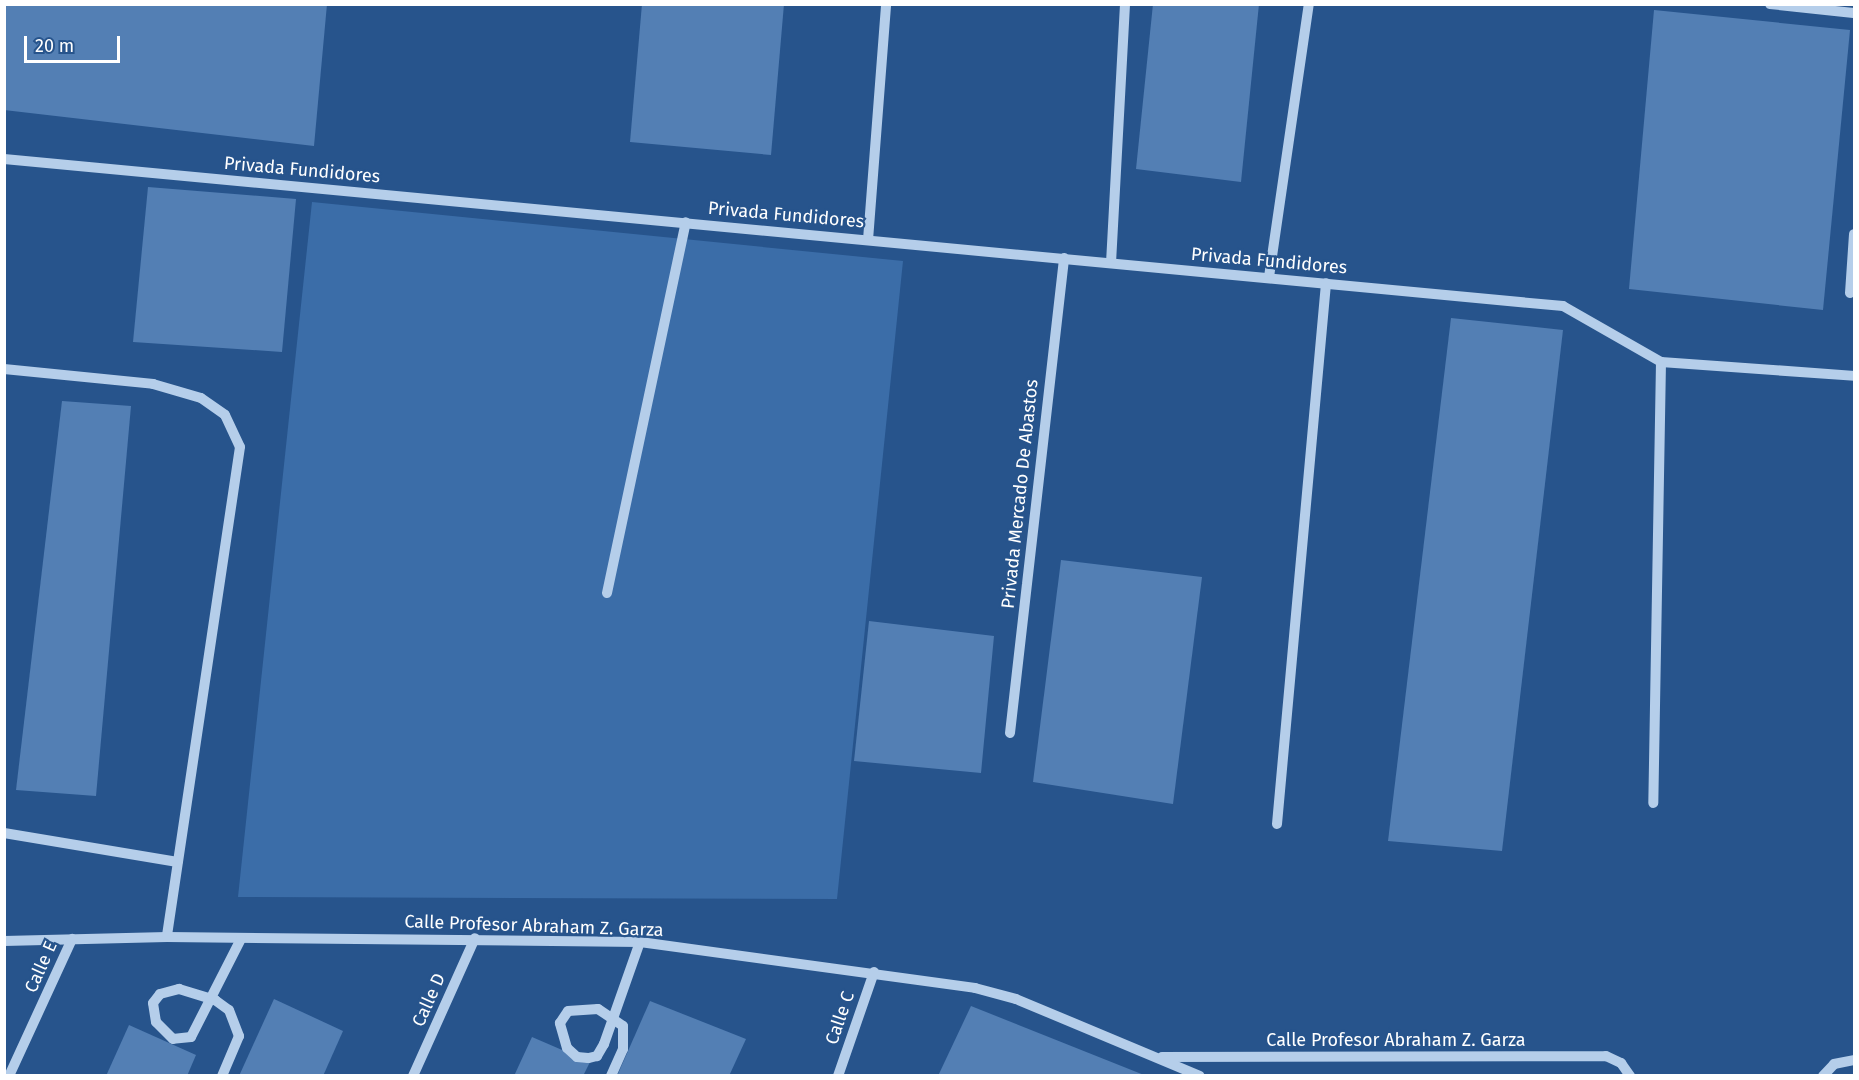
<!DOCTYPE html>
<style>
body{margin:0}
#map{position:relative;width:1859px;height:1080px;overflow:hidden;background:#27548c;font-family:"Fira Sans",sans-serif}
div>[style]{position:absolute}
.green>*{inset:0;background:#3b6da8}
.building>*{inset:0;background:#537fb4}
.minor>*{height:10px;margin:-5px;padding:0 5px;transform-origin:5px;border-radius:5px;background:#b5ceea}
.minor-bridge>*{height:10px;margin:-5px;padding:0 5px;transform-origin:5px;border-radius:5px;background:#b5ceea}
span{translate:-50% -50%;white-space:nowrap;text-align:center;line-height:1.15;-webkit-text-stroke:4.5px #27548c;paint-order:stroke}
.street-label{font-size:18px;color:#fff}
.frame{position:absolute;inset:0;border:6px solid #fff;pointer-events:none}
.scale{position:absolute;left:24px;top:36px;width:96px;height:27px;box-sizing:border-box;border:3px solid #fff;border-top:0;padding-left:8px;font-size:18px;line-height:21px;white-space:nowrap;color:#fff;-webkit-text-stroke:4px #27548c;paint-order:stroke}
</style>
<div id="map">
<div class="green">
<i style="clip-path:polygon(312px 202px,903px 261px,837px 899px,238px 897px)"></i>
</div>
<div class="building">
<i style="clip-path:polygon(4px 4px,327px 4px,314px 146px,4px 110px)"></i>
<i style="clip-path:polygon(642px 4px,784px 4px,771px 155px,630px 142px)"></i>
<i style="clip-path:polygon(1153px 4px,1259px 4px,1241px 182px,1136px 169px)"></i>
<i style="clip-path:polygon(1654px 10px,1850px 30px,1823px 310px,1629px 289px)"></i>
<i style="clip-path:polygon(148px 187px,296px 199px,282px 352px,133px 342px)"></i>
<i style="clip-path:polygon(1451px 318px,1563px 330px,1502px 851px,1388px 841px)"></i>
<i style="clip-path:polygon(62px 401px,131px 406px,96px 796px,16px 790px)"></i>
<i style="clip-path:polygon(1061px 560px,1202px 577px,1173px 804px,1033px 782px)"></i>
<i style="clip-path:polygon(869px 621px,994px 636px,981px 773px,854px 761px)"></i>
<i style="clip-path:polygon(274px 999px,343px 1031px,323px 1076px,239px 1076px)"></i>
<i style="clip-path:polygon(650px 1001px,746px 1039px,729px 1076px,617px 1076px)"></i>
<i style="clip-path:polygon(971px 1006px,1144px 1075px,1144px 1076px,938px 1076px)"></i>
<i style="clip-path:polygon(129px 1025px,196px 1055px,187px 1076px,106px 1076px)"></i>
<i style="clip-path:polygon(532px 1037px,590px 1062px,583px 1076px,514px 1076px)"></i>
</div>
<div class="minor">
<i style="left:1770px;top:4px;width:84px;rotate:6.1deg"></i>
<i style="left:4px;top:159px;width:1566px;rotate:5.39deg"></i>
<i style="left:1563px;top:306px;width:113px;rotate:29.7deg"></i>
<i style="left:1661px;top:362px;width:441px;rotate:91deg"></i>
<i style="left:868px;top:240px;width:237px;rotate:-85.6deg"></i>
<i style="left:1111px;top:263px;width:259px;rotate:-86.9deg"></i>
<i style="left:1269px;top:277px;width:276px;rotate:-81.7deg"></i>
<i style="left:1850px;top:293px;width:59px;rotate:-86.1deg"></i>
<i style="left:1661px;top:362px;width:194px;rotate:4.1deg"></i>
<i style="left:4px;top:369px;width:150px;rotate:5.7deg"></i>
<i style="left:153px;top:384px;width:50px;rotate:16.3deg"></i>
<i style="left:201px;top:398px;width:29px;rotate:35deg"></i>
<i style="left:225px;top:415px;width:35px;rotate:65deg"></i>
<i style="left:240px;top:447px;width:495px;rotate:98.5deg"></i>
<i style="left:607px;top:593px;width:379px;rotate:-78deg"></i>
<i style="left:1010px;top:733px;width:478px;rotate:-83.5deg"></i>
<i style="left:1277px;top:824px;width:543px;rotate:-84.82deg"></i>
<i style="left:4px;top:833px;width:176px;rotate:9.5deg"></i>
<i style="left:4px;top:941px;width:163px;rotate:-1.4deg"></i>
<i style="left:167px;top:937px;width:473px;rotate:0.6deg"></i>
<i style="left:640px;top:942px;width:338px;rotate:7.8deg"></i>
<i style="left:975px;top:988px;width:42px;rotate:15deg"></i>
<i style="left:1016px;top:999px;width:199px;rotate:22.7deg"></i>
<i style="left:191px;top:1037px;width:110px;rotate:-63deg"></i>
<i style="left:604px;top:1044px;width:108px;rotate:-70.6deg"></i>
<i style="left:1162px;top:1057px;width:444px;rotate:-0.1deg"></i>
<i style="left:1606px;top:1056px;width:17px;rotate:25deg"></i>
<i style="left:1621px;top:1063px;width:16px;rotate:55deg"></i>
<i style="left:9px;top:1076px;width:151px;rotate:-65.3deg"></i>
<i style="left:413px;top:1076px;width:151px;rotate:-65.8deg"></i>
<i style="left:838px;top:1076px;width:110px;rotate:-70.9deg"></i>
<i style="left:1823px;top:1076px;width:16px;rotate:-47deg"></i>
<i style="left:1834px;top:1064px;width:20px;rotate:-11deg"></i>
</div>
<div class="minor-bridge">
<i style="left:191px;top:1037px;width:18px;rotate:174deg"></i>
<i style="left:173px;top:1039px;width:24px;rotate:-135deg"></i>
<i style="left:156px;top:1022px;width:19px;rotate:-99deg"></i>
<i style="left:153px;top:1003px;width:11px;rotate:-52deg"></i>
<i style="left:160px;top:994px;width:20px;rotate:-15deg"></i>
<i style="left:179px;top:989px;width:38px;rotate:17deg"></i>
<i style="left:215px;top:1000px;width:17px;rotate:36deg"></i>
<i style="left:229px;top:1010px;width:28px;rotate:69deg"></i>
<i style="left:239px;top:1036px;width:43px;rotate:113deg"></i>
<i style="left:604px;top:1044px;width:14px;rotate:120deg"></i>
<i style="left:597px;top:1056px;width:9px;rotate:167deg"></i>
<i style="left:588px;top:1058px;width:11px;rotate:-175deg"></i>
<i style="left:577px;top:1057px;width:13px;rotate:-138deg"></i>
<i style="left:567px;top:1048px;width:26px;rotate:-106deg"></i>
<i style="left:560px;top:1023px;width:14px;rotate:-56deg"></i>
<i style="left:568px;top:1011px;width:30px;rotate:-4deg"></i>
<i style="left:598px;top:1009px;width:30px;rotate:34deg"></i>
<i style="left:623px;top:1026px;width:23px;rotate:90deg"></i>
<i style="left:623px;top:1049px;width:30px;rotate:114deg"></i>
</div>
<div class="street-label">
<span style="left:302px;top:170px;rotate:5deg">Privada Fundidores</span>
<span style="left:786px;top:215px;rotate:5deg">Privada Fundidores</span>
<span style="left:1269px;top:261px;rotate:5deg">Privada Fundidores</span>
<span style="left:1020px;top:494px;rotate:-84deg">Privada Mercado De Abastos</span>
<span style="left:534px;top:926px;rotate:2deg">Calle Profesor Abraham Z. Garza</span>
<span style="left:41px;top:967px;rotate:-66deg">Calle E</span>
<span style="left:429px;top:1000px;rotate:-66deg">Calle D</span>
<span style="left:840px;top:1018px;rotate:-71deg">Calle C</span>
<span style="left:1396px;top:1040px">Calle Profesor Abraham Z. Garza</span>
</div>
<div class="frame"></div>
<div class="scale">20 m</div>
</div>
